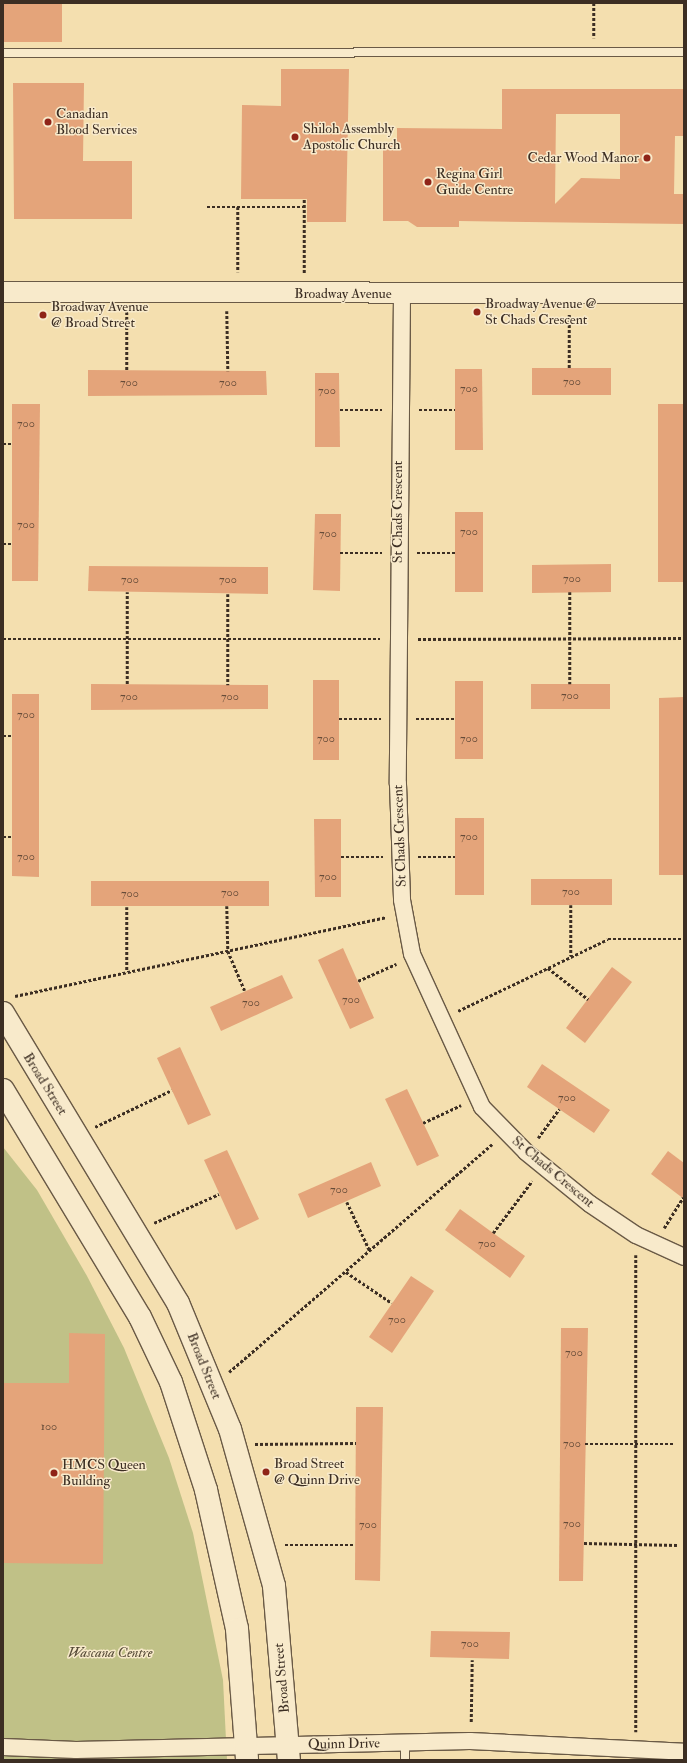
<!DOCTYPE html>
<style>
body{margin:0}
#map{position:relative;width:687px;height:1763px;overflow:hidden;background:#f4dfaf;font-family:"IM FELL Double Pica",serif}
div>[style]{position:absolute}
.green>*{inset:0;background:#c0c187}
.building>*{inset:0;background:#e4a47a}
.path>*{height:2.5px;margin-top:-1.25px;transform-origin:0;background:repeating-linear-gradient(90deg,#3c2e23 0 3px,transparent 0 5px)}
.roads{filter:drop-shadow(1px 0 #6a5a46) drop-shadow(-1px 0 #6a5a46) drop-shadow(0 1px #6a5a46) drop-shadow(0 -1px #6a5a46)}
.service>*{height:8px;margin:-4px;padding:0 4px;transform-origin:4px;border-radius:4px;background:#f8eacb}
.minor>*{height:16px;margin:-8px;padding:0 8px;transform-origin:8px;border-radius:8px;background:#f8eacb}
.tertiary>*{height:20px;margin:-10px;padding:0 10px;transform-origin:10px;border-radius:10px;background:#f8eacb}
.secondary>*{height:22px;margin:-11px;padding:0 11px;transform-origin:11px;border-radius:11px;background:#f8eacb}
.dots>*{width:11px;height:11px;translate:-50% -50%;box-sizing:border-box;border:2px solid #f8eacb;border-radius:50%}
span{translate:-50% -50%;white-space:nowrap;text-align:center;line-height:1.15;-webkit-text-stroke:3px #f8eacb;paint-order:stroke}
.number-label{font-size:12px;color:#664c39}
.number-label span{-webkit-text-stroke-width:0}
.poi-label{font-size:14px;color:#3c2e23}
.left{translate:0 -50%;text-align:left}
.right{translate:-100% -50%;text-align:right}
.street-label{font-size:14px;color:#3c2e23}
.park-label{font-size:14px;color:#564b37;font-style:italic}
.frame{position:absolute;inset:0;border:4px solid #3c2e23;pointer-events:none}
</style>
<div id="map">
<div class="green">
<i style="clip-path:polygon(3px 1147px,37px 1190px,87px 1276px,124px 1348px,169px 1458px,193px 1533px,223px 1680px,227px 1760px,3px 1760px)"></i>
</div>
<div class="building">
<i style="clip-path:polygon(3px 3px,62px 3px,62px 42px,3px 42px)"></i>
<i style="clip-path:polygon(281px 69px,349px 69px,346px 222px,307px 222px,307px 199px,241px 199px,242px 105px,281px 106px)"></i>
<i style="clip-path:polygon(13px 83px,84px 83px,83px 161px,132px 161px,132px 219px,14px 219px)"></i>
<i style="clip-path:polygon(evenodd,502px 89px,684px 89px,684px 136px,675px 136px,674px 194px,684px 194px,684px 224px,459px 221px,459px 227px,417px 227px,408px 221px,383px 221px,383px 143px,397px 143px,397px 128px,502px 129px,502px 89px,556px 114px,620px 114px,620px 179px,581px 178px,555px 204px,556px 114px)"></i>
<i style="clip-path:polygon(532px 368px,611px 368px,611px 395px,532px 395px)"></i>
<i style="clip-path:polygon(455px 369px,482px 369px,483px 450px,455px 450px)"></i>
<i style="clip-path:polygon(88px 370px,266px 371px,267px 395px,88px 396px)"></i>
<i style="clip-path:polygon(315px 373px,339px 373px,340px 447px,315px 447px)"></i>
<i style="clip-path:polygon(12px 404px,40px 404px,38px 581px,12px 581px)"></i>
<i style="clip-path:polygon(658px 404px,684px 404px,684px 582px,658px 582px)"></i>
<i style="clip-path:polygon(455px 512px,483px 512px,483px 592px,455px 592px)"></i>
<i style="clip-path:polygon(315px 514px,341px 514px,340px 591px,313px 590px)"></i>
<i style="clip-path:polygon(611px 564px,611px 592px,532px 593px,532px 565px)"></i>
<i style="clip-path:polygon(89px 566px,268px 567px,268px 594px,88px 591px)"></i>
<i style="clip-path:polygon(313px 680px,339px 680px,339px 760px,313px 760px)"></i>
<i style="clip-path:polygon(455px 681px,483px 681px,483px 759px,455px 759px)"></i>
<i style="clip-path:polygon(91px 684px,268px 685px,268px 709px,91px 710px)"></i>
<i style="clip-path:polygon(531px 684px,610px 684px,610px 709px,531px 709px)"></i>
<i style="clip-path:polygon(12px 694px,39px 694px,39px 877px,12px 876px)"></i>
<i style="clip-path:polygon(684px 697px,684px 875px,659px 875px,659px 698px)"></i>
<i style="clip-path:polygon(455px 818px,484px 818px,484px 895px,455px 895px)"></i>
<i style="clip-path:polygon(314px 819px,341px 819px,341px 897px,315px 897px)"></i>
<i style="clip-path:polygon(531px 879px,612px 879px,612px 905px,531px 905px)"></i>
<i style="clip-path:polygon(91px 881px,269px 881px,269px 906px,91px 906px)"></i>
<i style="clip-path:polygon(343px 948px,374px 1018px,350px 1029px,318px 960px)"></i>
<i style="clip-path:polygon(612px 967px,632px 982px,585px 1043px,566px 1028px)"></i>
<i style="clip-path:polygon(282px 975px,293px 998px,221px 1031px,210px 1007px)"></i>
<i style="clip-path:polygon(180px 1047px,211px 1115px,188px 1125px,157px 1058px)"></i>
<i style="clip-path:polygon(542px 1064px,610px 1110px,594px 1133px,527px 1087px)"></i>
<i style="clip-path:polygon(407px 1089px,439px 1156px,417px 1166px,385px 1099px)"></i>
<i style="clip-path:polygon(227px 1150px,259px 1219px,236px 1230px,204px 1160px)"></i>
<i style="clip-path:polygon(668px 1151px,684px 1163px,684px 1199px,651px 1174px)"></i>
<i style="clip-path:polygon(371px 1162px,381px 1186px,308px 1218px,298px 1194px)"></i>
<i style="clip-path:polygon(460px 1209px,525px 1256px,510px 1278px,445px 1230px)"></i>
<i style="clip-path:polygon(411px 1276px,434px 1291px,392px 1353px,369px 1337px)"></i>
<i style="clip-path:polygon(561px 1328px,588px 1328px,583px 1581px,559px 1581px)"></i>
<i style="clip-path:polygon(69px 1333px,105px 1334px,103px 1564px,3px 1563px,3px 1383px,69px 1383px)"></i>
<i style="clip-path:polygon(356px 1407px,383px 1407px,380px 1581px,355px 1580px)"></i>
<i style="clip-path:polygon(431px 1631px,510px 1632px,509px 1659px,430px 1657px)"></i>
</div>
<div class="path">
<i style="left:594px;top:3px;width:35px;rotate:90deg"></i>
<i style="left:207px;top:207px;width:97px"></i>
<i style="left:238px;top:207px;width:65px;rotate:90deg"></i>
<i style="left:304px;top:273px;width:74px;rotate:-90deg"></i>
<i style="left:227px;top:311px;width:60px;rotate:89deg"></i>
<i style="left:127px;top:312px;width:58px;rotate:90deg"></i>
<i style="left:569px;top:368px;width:55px;rotate:-90deg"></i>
<i style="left:340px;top:410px;width:42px"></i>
<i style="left:419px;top:410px;width:36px"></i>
<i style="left:3px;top:444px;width:9px"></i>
<i style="left:3px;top:544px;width:10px"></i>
<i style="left:340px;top:553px;width:42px"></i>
<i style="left:417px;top:553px;width:38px"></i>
<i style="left:570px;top:592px;width:92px;rotate:90deg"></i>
<i style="left:228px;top:594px;width:91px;rotate:90deg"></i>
<i style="left:3px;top:639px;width:377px"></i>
<i style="left:418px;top:639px;width:266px;rotate:-0.2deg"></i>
<i style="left:127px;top:684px;width:92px;rotate:-90deg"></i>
<i style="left:339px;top:719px;width:42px"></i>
<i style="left:416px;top:719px;width:39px"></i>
<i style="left:3px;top:736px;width:10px"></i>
<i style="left:3px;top:837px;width:10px"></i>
<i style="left:341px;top:857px;width:42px"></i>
<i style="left:418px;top:857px;width:37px"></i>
<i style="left:571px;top:905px;width:51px;rotate:90deg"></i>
<i style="left:227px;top:906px;width:45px;rotate:88.7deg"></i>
<i style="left:228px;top:951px;width:43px;rotate:67deg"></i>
<i style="left:127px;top:907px;width:65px;rotate:90deg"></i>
<i style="left:548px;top:968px;width:51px;rotate:37.8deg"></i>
<i style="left:358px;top:981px;width:42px;rotate:-24.1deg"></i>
<i style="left:15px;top:996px;width:379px;rotate:-12deg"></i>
<i style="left:458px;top:1011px;width:166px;rotate:-25.6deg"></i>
<i style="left:608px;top:939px;width:76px"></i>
<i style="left:423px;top:1123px;width:42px;rotate:-25.3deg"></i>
<i style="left:95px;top:1127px;width:85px;rotate:-25.7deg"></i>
<i style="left:538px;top:1138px;width:36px;rotate:-54deg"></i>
<i style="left:347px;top:1202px;width:54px;rotate:64.9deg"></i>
<i style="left:154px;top:1223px;width:71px;rotate:-24deg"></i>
<i style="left:664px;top:1228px;width:36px;rotate:-58deg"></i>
<i style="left:493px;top:1233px;width:65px;rotate:-53.1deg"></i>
<i style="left:636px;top:1255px;width:477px;rotate:90deg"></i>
<i style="left:346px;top:1272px;width:55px;rotate:34deg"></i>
<i style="left:229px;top:1372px;width:348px;rotate:-40.9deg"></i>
<i style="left:255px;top:1444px;width:101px;rotate:-0.6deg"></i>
<i style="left:585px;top:1444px;width:90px"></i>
<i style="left:584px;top:1543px;width:93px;rotate:1.2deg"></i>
<i style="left:285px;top:1545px;width:70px"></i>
<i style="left:471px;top:1722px;width:62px;rotate:-89.1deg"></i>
</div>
<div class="roads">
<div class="service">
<i style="left:3px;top:53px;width:681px;rotate:-0.08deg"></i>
<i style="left:405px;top:1743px;width:17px;rotate:90deg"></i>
</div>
<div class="minor">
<i style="left:402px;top:294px;width:490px;rotate:90.5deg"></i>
<i style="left:398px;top:784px;width:116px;rotate:88deg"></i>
<i style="left:402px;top:900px;width:55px;rotate:79.5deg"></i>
<i style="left:412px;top:954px;width:168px;rotate:65.4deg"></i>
<i style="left:482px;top:1107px;width:63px;rotate:45.6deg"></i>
<i style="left:526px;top:1152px;width:82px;rotate:39.1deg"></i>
<i style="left:590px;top:1204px;width:55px;rotate:34deg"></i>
<i style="left:636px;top:1235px;width:53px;rotate:24.6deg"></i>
<i style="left:3px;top:1747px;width:73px;rotate:2.4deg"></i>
<i style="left:76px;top:1750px;width:394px;rotate:-1.3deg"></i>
<i style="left:470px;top:1741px;width:214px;rotate:2.9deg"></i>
</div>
<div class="tertiary">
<i style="left:3px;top:292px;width:681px;rotate:0.08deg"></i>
</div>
<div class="secondary">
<i style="left:3px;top:1013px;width:339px;rotate:58.9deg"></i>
<i style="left:178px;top:1303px;width:136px;rotate:67.6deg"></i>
<i style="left:230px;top:1429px;width:163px;rotate:74.3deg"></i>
<i style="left:274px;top:1586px;width:175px;rotate:85.1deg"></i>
<i style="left:3px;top:1090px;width:265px;rotate:58.9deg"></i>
<i style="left:140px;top:1317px;width:72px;rotate:64.5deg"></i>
<i style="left:171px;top:1382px;width:114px;rotate:72deg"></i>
<i style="left:206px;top:1490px;width:142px;rotate:77.4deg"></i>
<i style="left:237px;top:1629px;width:131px;rotate:85.6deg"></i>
</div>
</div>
<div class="dots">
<i style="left:48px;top:122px;background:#8f2418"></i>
<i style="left:295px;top:137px;background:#8f2418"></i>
<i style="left:647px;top:158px;background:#8f2418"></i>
<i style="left:428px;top:182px;background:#8f2418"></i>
<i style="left:477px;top:312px;background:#8f2418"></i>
<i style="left:43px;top:315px;background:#8f2418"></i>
<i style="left:266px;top:1472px;background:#8f2418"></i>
<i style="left:54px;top:1473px;background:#8f2418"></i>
</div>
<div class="number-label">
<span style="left:572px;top:382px">700</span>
<span style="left:129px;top:383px">700</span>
<span style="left:228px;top:383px">700</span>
<span style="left:469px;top:389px">700</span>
<span style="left:327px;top:391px">700</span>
<span style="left:26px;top:424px">700</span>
<span style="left:26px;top:525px">700</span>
<span style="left:469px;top:532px">700</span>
<span style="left:328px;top:534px">700</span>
<span style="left:572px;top:579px">700</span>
<span style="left:130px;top:580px">700</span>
<span style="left:228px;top:580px">700</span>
<span style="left:570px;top:696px">700</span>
<span style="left:129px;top:697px">700</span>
<span style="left:230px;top:697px">700</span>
<span style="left:26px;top:715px">700</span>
<span style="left:326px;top:739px">700</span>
<span style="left:469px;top:739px">700</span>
<span style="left:469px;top:837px">700</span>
<span style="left:26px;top:857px">700</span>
<span style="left:328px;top:877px">700</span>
<span style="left:571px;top:892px">700</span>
<span style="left:230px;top:893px">700</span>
<span style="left:130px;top:894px">700</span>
<span style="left:351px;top:1000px">700</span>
<span style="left:251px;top:1003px">700</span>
<span style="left:567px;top:1098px">700</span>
<span style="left:339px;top:1190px">700</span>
<span style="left:487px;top:1244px">700</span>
<span style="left:397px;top:1320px">700</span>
<span style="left:574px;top:1353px">700</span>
<span style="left:49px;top:1427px">100</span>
<span style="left:572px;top:1444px">700</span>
<span style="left:572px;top:1524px">700</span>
<span style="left:368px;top:1525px">700</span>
<span style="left:470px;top:1644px">700</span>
</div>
<div class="poi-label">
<span class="left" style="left:56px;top:122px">Canadian<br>Blood Services</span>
<span class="left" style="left:303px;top:137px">Shiloh Assembly<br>Apostolic Church</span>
<span class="right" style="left:639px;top:158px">Cedar Wood Manor</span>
<span class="left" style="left:436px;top:182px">Regina Girl<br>Guide Centre</span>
<span class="left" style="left:485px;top:312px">Broadway Avenue @<br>St Chads Crescent</span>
<span class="left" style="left:51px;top:315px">Broadway Avenue<br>@ Broad Street</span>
<span class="left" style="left:274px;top:1472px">Broad Street<br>@ Quinn Drive</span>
<span class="left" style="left:62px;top:1473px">HMCS Queen<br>Building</span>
</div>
<div class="street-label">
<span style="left:343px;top:294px">Broadway Avenue</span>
<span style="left:398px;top:512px;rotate:-90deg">St Chads Crescent</span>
<span style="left:400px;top:836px;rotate:-92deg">St Chads Crescent</span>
<span style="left:45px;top:1084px;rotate:58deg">Broad Street</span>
<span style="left:553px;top:1172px;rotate:40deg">St Chads Crescent</span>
<span style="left:204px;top:1366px;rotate:68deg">Broad Street</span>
<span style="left:282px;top:1678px;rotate:-95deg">Broad Street</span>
<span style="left:344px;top:1744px;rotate:-1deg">Quinn Drive</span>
</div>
<div class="park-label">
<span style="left:110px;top:1653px">Wascana Centre</span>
</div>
<div class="frame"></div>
</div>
